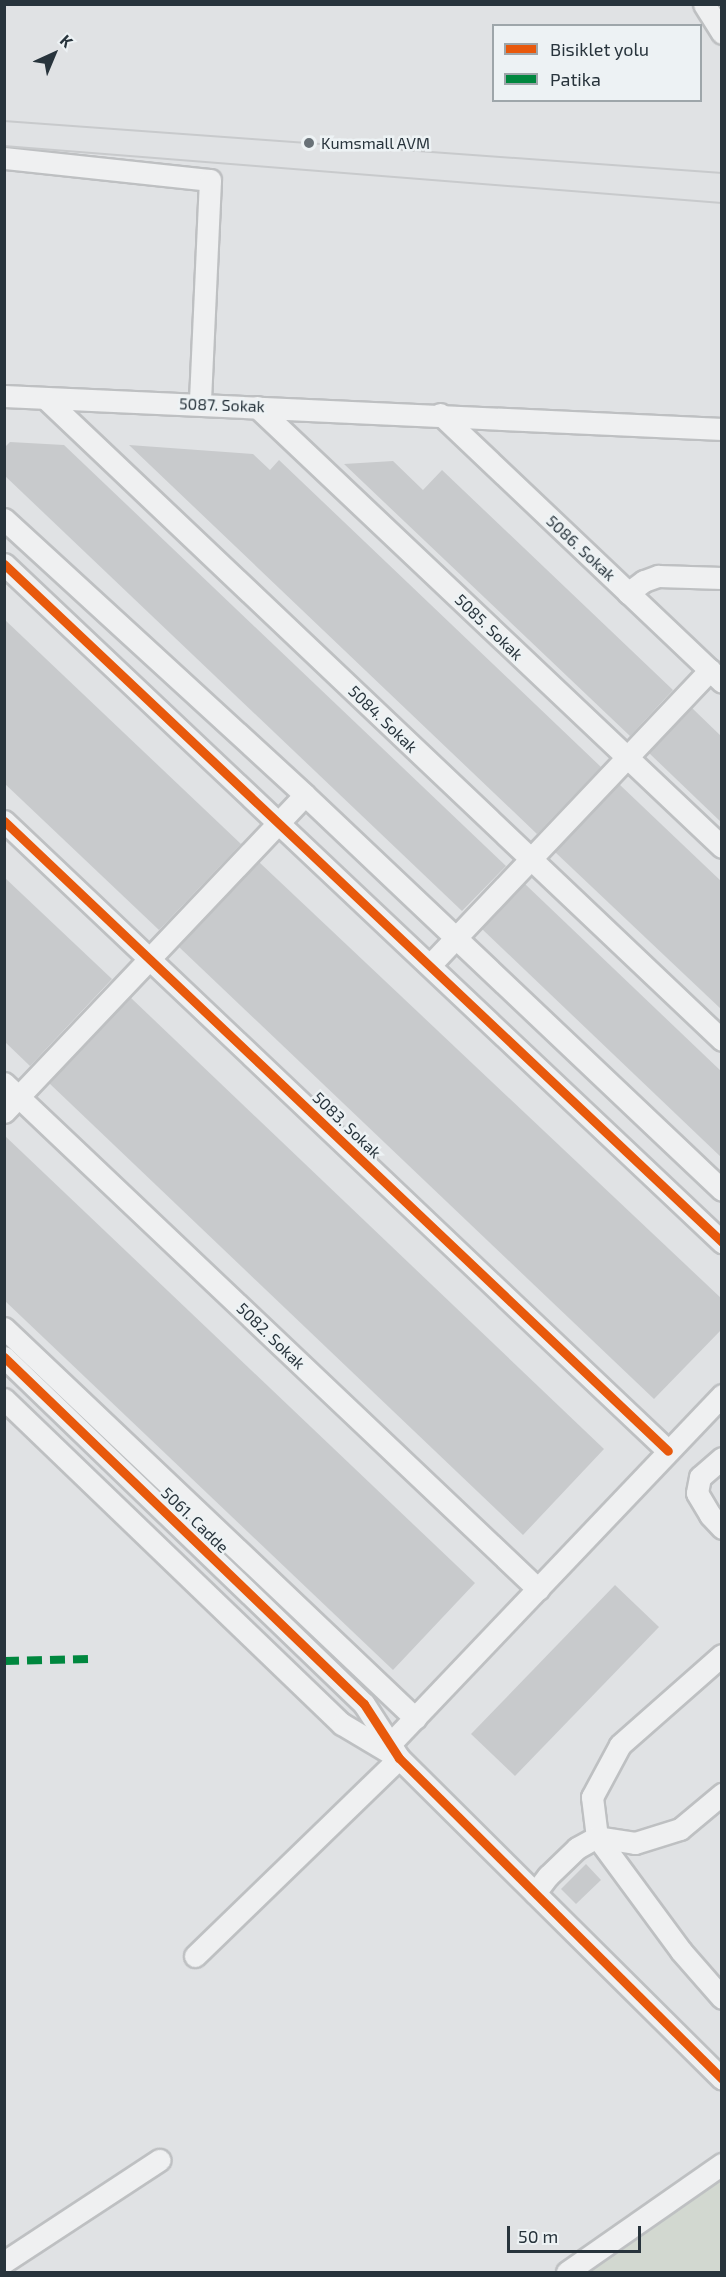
<!DOCTYPE html>
<style>
body{margin:0}
#map{position:relative;width:726px;height:2277px;overflow:hidden;background:#e0e2e4;font-family:"Exo 2",sans-serif}
div>[style]{position:absolute}
.green>*{inset:0;background:#d2d8d0}
.building>*{inset:0;background:#c8cacc}
.roads{filter:drop-shadow(2px 0 #bec0c2) drop-shadow(-2px 0 #bec0c2) drop-shadow(0 2px #bec0c2) drop-shadow(0 -2px #bec0c2)}
.minor>*{height:21px;margin:-10.5px;padding:0 10.5px;transform-origin:10.5px;border-radius:10.5px;background:#eff0f1}
.tram>*{height:1.5px;margin:-0.75px;padding:0 0.75px;transform-origin:0.75px;border-radius:0.75px;background:#c8cacc}
.quiet>*{height:8px;margin-top:-4px;transform-origin:0;background:repeating-linear-gradient(90deg,#00873e 0 15px,transparent 0 23px)}
.cycleway>*{height:9px;margin:-4.5px;padding:0 4.5px;transform-origin:4.5px;border-radius:4.5px;background:#e8590c}
.dots>*{width:16px;height:16px;translate:-50% -50%;box-sizing:border-box;border:3px solid #edf2f4;border-radius:50%}
span{translate:-50% -50%;white-space:nowrap;text-align:center;line-height:1.15;-webkit-text-stroke:5px #edf2f4;paint-order:stroke}
.poi-label{font-size:16px;color:#28343c}
.left{translate:0 -50%;text-align:left}
.street-label{font-size:16px;color:#28343c}
.frame{position:absolute;inset:0;border:6px solid #28343c;pointer-events:none}
.legend{position:absolute;left:492px;top:24px;width:210px;height:78px;box-sizing:border-box;background:#edf2f4;border:2px solid #9ea6aa;margin:0;padding:8px 10px;list-style:none;font-size:18px;color:#28343c}
.legend li{display:flex;align-items:center;gap:12px;height:30px}
.legend b{width:30px;border:2px solid #9ea6aa}
.north{position:absolute;left:24px;top:24px;width:60px;height:60px;-webkit-text-stroke:4px #edf2f4;paint-order:stroke;rotate:44deg;font-size:16px;font-weight:700;line-height:24px;text-align:center;color:#28343c}
.north::after{content:'';display:block;margin:auto;width:21px;height:27px;background:#28343c;clip-path:polygon(50% 0,100% 100%,50% 72%,0 100%)}
.scale{position:absolute;left:507px;top:2226px;width:134px;height:27px;box-sizing:border-box;border:3px solid #28343c;border-top:0;padding-left:8px;font-size:18px;line-height:21px;white-space:nowrap;color:#28343c;-webkit-text-stroke:4px #edf2f4;paint-order:stroke}
</style>
<div id="map">
<div class="green">
<i style="clip-path:polygon(721px 2178px,721px 2272px,587px 2272px)"></i>
</div>
<div class="building">
<i style="clip-path:polygon(10px 442px,64px 445px,506px 866px,462px 911px,4px 475px,4px 448px)"></i>
<i style="clip-path:polygon(129px 445px,253px 454px,270px 470px,279px 460px,601px 767px,537px 834px)"></i>
<i style="clip-path:polygon(393px 461px,423px 490px,442px 470px,673px 690px,630px 736px,344px 464px)"></i>
<i style="clip-path:polygon(4px 619px,241px 844px,159px 930px,4px 783px)"></i>
<i style="clip-path:polygon(692px 708px,722px 737px,722px 823px,649px 753px)"></i>
<i style="clip-path:polygon(619px 784px,722px 882px,722px 1010px,555px 852px)"></i>
<i style="clip-path:polygon(259px 862px,722px 1299px,722px 1329px,654px 1399px,179px 947px)"></i>
<i style="clip-path:polygon(4px 877px,112px 979px,30px 1066px,4px 1041px)"></i>
<i style="clip-path:polygon(525px 884px,722px 1072px,722px 1158px,482px 929px)"></i>
<i style="clip-path:polygon(130px 997px,604px 1449px,523px 1535px,49px 1083px)"></i>
<i style="clip-path:polygon(4px 1135px,475px 1583px,393px 1670px,4px 1300px)"></i>
<i style="clip-path:polygon(615px 1585px,659px 1627px,515px 1776px,471px 1734px)"></i>
<i style="clip-path:polygon(586px 1864px,601px 1880px,576px 1904px,561px 1889px)"></i>
</div>
<div class="roads">
<div class="minor">
<i style="left:704px;top:4px;width:34px;rotate:58deg"></i>
<i style="left:4px;top:158px;width:207px;rotate:6.1deg"></i>
<i style="left:210px;top:180px;width:224px;rotate:92.6deg"></i>
<i style="left:4px;top:396px;width:719px;rotate:2.63deg"></i>
<i style="left:45px;top:398px;width:933px;rotate:43.48deg"></i>
<i style="left:257px;top:407px;width:640px;rotate:43.42deg"></i>
<i style="left:440px;top:414px;width:389px;rotate:43.5deg"></i>
<i style="left:4px;top:519px;width:408px;rotate:42.5deg"></i>
<i style="left:305px;top:795px;width:574px;rotate:43.45deg"></i>
<i style="left:4px;top:564px;width:988px;rotate:43.36deg"></i>
<i style="left:628px;top:593px;width:20px;rotate:-37deg"></i>
<i style="left:644px;top:581px;width:15px;rotate:-20deg"></i>
<i style="left:658px;top:576px;width:64px;rotate:1.8deg"></i>
<i style="left:4px;top:821px;width:915px;rotate:43.49deg"></i>
<i style="left:430px;top:965px;width:407px;rotate:-46.5deg"></i>
<i style="left:4px;top:1083px;width:736px;rotate:43.46deg"></i>
<i style="left:4px;top:1112px;width:437px;rotate:-46.5deg"></i>
<i style="left:4px;top:1328px;width:567px;rotate:43.5deg"></i>
<i style="left:4px;top:1357px;width:500px;rotate:43.95deg"></i>
<i style="left:364px;top:1704px;width:64px;rotate:57.1deg"></i>
<i style="left:399px;top:1758px;width:455px;rotate:44.8deg"></i>
<i style="left:4px;top:1399px;width:469px;rotate:43.9deg"></i>
<i style="left:342px;top:1724px;width:61px;rotate:30.8deg"></i>
<i style="left:722px;top:1458px;width:29px;rotate:139deg"></i>
<i style="left:700px;top:1477px;width:16px;rotate:101deg"></i>
<i style="left:697px;top:1493px;width:26px;rotate:59deg"></i>
<i style="left:710px;top:1515px;width:18px;rotate:47deg"></i>
<i style="left:722px;top:1655px;width:136px;rotate:138.6deg"></i>
<i style="left:620px;top:1745px;width:59px;rotate:118.3deg"></i>
<i style="left:592px;top:1797px;width:40px;rotate:82.9deg"></i>
<i style="left:597px;top:1837px;width:142px;rotate:53.6deg"></i>
<i style="left:681px;top:1951px;width:62px;rotate:48.9deg"></i>
<i style="left:390px;top:1744px;width:482px;rotate:-46.4deg"></i>
<i style="left:535px;top:1893px;width:21px;rotate:-53deg"></i>
<i style="left:548px;top:1876px;width:40px;rotate:-44deg"></i>
<i style="left:577px;top:1848px;width:23px;rotate:-29deg"></i>
<i style="left:597px;top:1837px;width:38px;rotate:9deg"></i>
<i style="left:635px;top:1843px;width:47px;rotate:-17.3deg"></i>
<i style="left:680px;top:1829px;width:55px;rotate:-39.8deg"></i>
<i style="left:195px;top:1956px;width:284px;rotate:-44.1deg"></i>
<i style="left:4px;top:2262px;width:186px;rotate:-33.3deg"></i>
<i style="left:567px;top:2272px;width:189px;rotate:-34.9deg"></i>
</div>
</div>
<div class="tram">
<i style="left:4px;top:121px;width:720px;rotate:4.14deg"></i>
<i style="left:4px;top:146px;width:720px;rotate:4.54deg"></i>
</div>
<div class="quiet">
<i style="left:4px;top:1661px;width:86px;rotate:-1.3deg"></i>
</div>
<div class="cycleway">
<i style="left:4px;top:564px;width:988px;rotate:43.36deg"></i>
<i style="left:4px;top:821px;width:915px;rotate:43.49deg"></i>
<i style="left:4px;top:1357px;width:500px;rotate:43.95deg"></i>
<i style="left:364px;top:1704px;width:64px;rotate:57.1deg"></i>
<i style="left:399px;top:1758px;width:455px;rotate:44.8deg"></i>
</div>
<div class="dots">
<i style="left:309px;top:143px;background:#687177"></i>
</div>
<div class="poi-label">
<span class="left" style="left:321px;top:143px">Kumsmall AVM</span>
</div>
<div class="street-label">
<span style="left:222px;top:405px;rotate:2deg">5087. Sokak</span>
<span style="left:581px;top:548px;rotate:43deg">5086. Sokak</span>
<span style="left:489px;top:627px;rotate:44deg">5085. Sokak</span>
<span style="left:383px;top:719px;rotate:44deg">5084. Sokak</span>
<span style="left:347px;top:1125px;rotate:44deg">5083. Sokak</span>
<span style="left:271px;top:1336px;rotate:44deg">5082. Sokak</span>
<span style="left:195px;top:1520px;rotate:44deg">5061. Cadde</span>
</div>
<div class="frame"></div>
<ul class="legend">
<li><b style="height:8px;background:#e8590c"></b>Bisiklet yolu</li>
<li><b style="height:8px;background:#00873e"></b>Patika</li>
</ul>
<div class="north">K</div>
<div class="scale">50 m</div>
</div>
